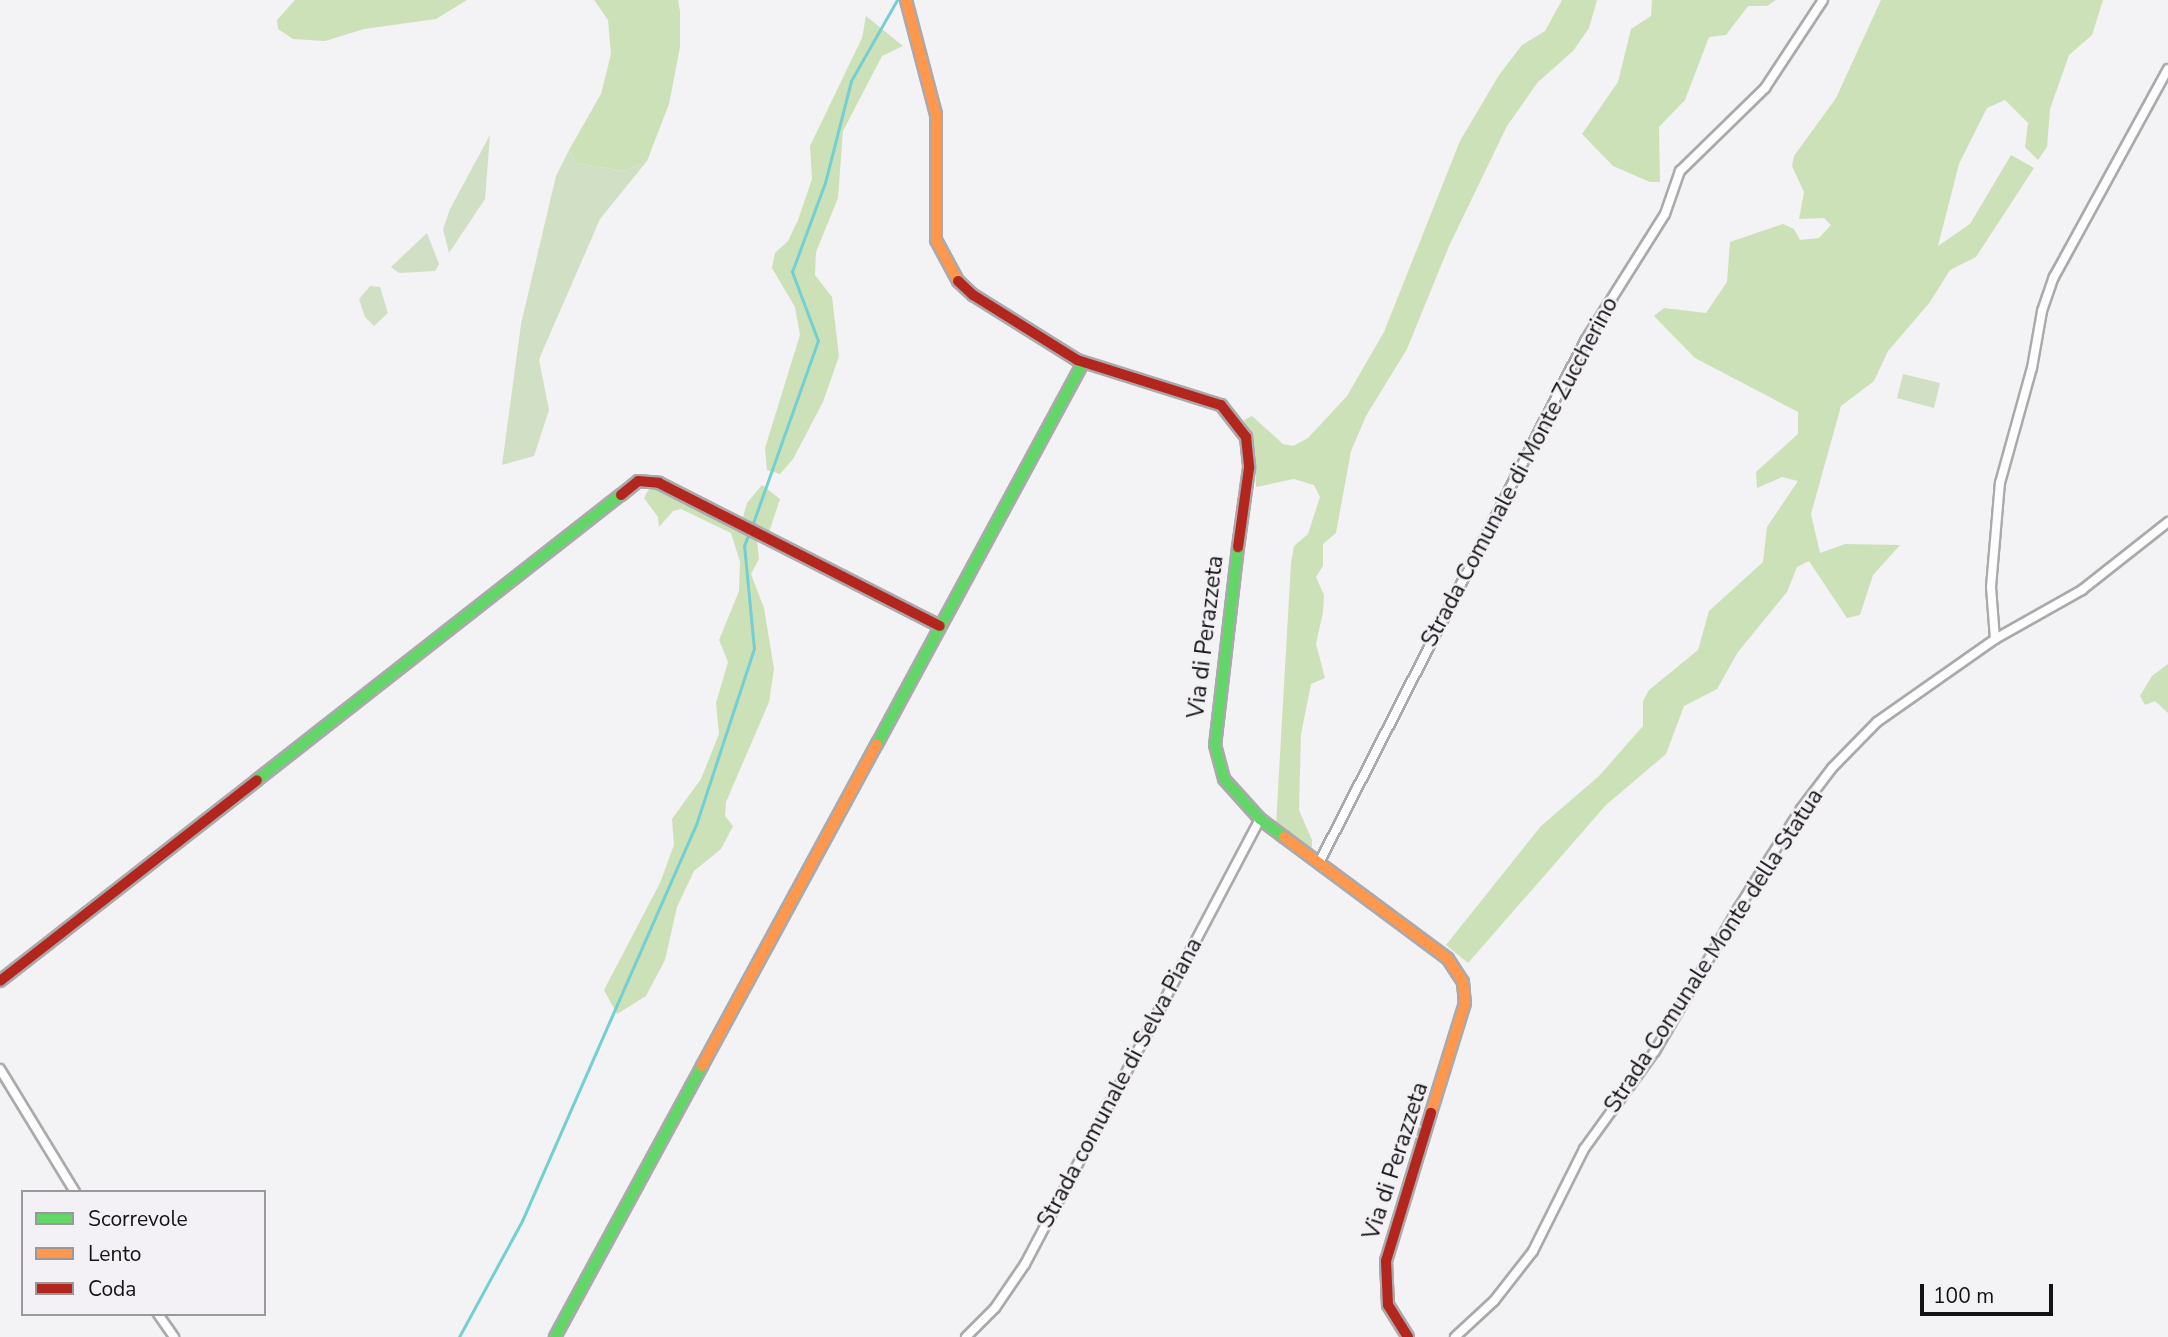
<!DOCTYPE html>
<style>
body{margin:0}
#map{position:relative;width:2168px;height:1337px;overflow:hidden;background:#f3f2f4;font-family:"Nunito Sans",sans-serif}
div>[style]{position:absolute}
.green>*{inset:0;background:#d1dfc4}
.forest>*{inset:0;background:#cce1b8}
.stream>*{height:2.5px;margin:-1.25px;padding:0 1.25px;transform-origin:1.25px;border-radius:1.25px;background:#73cfd1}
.roads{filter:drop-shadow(2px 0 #aaa9ab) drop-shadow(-2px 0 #aaa9ab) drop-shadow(0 2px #aaa9ab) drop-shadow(0 -2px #aaa9ab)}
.street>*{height:8px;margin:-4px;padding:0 4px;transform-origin:4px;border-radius:4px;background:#fdfdfd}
.fast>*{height:10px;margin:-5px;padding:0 5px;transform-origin:5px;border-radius:5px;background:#63d668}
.slow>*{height:10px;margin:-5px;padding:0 5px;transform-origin:5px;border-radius:5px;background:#ff974d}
.jam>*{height:10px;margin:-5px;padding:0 5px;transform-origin:5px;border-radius:5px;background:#b3261e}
span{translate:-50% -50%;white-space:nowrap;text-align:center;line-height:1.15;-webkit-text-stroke:5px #f3f1f5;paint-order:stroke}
.street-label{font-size:23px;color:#131214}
.legend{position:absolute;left:21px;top:1190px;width:245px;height:126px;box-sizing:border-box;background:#f3f1f5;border:2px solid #99989b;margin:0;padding:9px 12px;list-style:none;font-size:21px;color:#131214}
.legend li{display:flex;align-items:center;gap:14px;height:35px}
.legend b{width:35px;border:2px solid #99989b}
.scale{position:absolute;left:1920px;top:1284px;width:133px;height:32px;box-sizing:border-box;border:4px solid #131214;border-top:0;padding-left:9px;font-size:21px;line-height:24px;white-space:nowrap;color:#131214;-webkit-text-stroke:5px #f3f1f5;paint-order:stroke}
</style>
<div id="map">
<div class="green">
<i style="clip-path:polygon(490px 135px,485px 199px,449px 253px,443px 229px,450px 209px)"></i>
<i style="clip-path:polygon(569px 150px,576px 163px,624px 171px,647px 161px,600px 219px,543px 350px,539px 360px,549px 410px,534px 456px,502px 465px,521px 324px,556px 176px)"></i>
<i style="clip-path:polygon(427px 233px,439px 264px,435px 271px,399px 273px,391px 267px)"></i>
<i style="clip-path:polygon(370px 286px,380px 287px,388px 313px,374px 326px,365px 317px,359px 299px)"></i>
<i style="clip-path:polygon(1903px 374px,1940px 383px,1934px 408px,1897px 398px)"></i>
</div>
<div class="forest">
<i style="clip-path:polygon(295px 0,467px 0,436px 19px,364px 29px,325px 41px,293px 39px,278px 29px,277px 20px)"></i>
<i style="clip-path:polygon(594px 0,678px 0,680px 11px,680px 47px,669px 104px,647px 161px,624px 171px,576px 163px,569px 150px,601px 94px,611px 54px,608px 20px)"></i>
<i style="clip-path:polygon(1562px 0,1597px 0,1589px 28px,1573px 51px,1538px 82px,1507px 126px,1449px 246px,1407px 349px,1366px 416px,1351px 451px,1336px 533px,1323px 544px,1323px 566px,1316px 577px,1324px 595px,1323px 612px,1316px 644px,1325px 678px,1311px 684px,1301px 734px,1299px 810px,1312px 840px,1312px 847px,1307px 849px,1276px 825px,1291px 563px,1294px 546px,1308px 534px,1320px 497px,1314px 485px,1294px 479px,1256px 487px,1255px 452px,1244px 420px,1252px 416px,1283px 444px,1293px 446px,1308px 438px,1347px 396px,1384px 332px,1460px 141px,1499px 75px,1522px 45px,1545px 31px)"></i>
<i style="clip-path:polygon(1652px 0,1776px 0,1767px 6px,1748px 6px,1726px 35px,1709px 37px,1685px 100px,1659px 127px,1660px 182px,1650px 182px,1613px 166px,1582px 134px,1618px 82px,1631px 29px,1651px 16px)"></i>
<i style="clip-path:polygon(1881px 0,2103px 0,2092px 35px,2069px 55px,2050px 109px,2047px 147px,2038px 160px,2025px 147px,2028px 123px,2005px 100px,1987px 108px,1959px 164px,1938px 246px,1970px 224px,2011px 155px,2034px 168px,1976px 257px,1950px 270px,1930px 302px,1888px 351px,1874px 381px,1841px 406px,1811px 514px,1820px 553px,1845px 544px,1900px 545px,1873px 575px,1860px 615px,1847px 618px,1809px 561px,1797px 567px,1787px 592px,1738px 652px,1717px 689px,1684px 706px,1666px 754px,1606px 805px,1468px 963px,1446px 945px,1541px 826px,1599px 776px,1643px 726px,1643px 701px,1649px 690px,1698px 650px,1709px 611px,1763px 562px,1767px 527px,1798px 481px,1782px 477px,1757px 488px,1756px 472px,1798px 434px,1798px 412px,1695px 358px,1654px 316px,1664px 308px,1706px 313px,1727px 282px,1730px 242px,1783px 224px,1794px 229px,1800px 240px,1819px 238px,1831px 225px,1824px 218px,1799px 219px,1804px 192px,1792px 166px,1794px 156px,1836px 98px)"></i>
<i style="clip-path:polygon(866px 16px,903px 46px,882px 56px,843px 131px,838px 198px,816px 252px,815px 275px,832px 297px,839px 356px,823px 402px,793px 459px,780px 474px,767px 470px,765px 448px,800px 335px,795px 307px,772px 268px,775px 253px,788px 241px,798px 220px,812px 179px,810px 146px,862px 38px)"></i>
<i style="clip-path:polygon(762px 485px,780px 499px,769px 532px,743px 517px,747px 503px)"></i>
<i style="clip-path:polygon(659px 487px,757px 541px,759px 559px,751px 574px,764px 608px,774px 669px,769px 702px,726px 802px,725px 816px,733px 826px,721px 849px,694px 871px,677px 907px,665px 960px,646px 996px,617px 1014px,604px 990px,660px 883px,674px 845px,672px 819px,701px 779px,719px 734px,716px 703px,728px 662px,719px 640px,739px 591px,740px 562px,731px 533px,681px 509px,673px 511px,659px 527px,658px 517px,644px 498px,649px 489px)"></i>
<i style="clip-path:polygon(2168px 664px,2168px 713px,2155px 701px,2145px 705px,2140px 696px,2152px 676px)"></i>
</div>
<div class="stream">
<i style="left:752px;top:526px;width:196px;rotate:-70.4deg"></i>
<i style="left:818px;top:341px;width:74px;rotate:-110.6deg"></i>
<i style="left:792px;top:272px;width:95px;rotate:-69.7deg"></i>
<i style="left:825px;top:183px;width:105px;rotate:-75.7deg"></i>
<i style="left:851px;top:81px;width:93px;rotate:-60.4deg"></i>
<i style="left:459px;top:1337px;width:132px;rotate:-61.5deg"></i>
<i style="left:522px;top:1221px;width:433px;rotate:-66.3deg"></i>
<i style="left:696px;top:825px;width:185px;rotate:-71.8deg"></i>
<i style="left:754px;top:649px;width:103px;rotate:-95.5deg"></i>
<i style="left:744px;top:546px;width:14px;rotate:-69deg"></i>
</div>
<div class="roads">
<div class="street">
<i style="left:1995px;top:639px;width:52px;rotate:-94.4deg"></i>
<i style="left:1991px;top:587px;width:104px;rotate:-85.1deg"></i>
<i style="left:2000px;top:483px;width:119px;rotate:-74.5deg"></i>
<i style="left:2032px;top:368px;width:58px;rotate:-80deg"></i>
<i style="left:2042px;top:311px;width:36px;rotate:-71deg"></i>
<i style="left:2054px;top:277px;width:237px;rotate:-61.3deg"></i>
<i style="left:1319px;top:863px;width:586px;rotate:-63deg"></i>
<i style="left:1585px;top:341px;width:150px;rotate:-57.8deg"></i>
<i style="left:1665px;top:214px;width:46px;rotate:-70.8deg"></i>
<i style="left:1680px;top:171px;width:119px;rotate:-44.3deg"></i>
<i style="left:1765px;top:88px;width:105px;rotate:-56.6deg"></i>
<i style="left:0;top:1069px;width:144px;rotate:58.6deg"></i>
<i style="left:158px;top:1314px;width:28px;rotate:55deg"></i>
<i style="left:966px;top:1337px;width:41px;rotate:-45deg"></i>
<i style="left:995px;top:1308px;width:53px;rotate:-55.7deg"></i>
<i style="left:1025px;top:1264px;width:503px;rotate:-62.16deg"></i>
<i style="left:1455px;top:1337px;width:53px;rotate:-42.7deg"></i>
<i style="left:1494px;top:1301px;width:63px;rotate:-52deg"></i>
<i style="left:1533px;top:1251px;width:114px;rotate:-63.4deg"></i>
<i style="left:1584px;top:1149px;width:121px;rotate:-54.1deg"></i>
<i style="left:1655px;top:1051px;width:164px;rotate:-59.7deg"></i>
<i style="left:1738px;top:909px;width:118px;rotate:-57.8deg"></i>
<i style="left:1801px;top:809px;width:51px;rotate:-52.9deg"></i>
<i style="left:1832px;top:768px;width:64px;rotate:-45.6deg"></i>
<i style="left:1877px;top:722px;width:144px;rotate:-35.1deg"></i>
<i style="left:1995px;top:639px;width:100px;rotate:-29.4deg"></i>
<i style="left:2082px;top:590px;width:110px;rotate:-38.3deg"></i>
</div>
<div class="fast">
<i style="left:1238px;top:547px;width:199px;rotate:96.6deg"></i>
<i style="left:1215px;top:745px;width:35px;rotate:75deg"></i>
<i style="left:1224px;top:779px;width:54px;rotate:48deg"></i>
<i style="left:1260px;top:819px;width:30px;rotate:37deg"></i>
<i style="left:877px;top:744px;width:433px;rotate:-61.6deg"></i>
<i style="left:257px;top:780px;width:462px;rotate:-38.1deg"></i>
<i style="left:555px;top:1337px;width:308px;rotate:-61.5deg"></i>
</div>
<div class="slow">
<i style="left:906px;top:0;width:118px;rotate:75.3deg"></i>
<i style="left:936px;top:114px;width:126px;rotate:90deg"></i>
<i style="left:936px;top:240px;width:47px;rotate:61.8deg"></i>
<i style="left:1284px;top:837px;width:204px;rotate:36.6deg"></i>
<i style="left:1448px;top:959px;width:27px;rotate:57deg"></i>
<i style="left:1463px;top:982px;width:21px;rotate:85deg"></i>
<i style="left:1465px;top:1003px;width:115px;rotate:107.2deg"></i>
<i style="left:702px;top:1066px;width:366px;rotate:-61.5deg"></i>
</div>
<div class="jam">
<i style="left:958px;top:281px;width:21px;rotate:43deg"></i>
<i style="left:973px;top:295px;width:123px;rotate:32deg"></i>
<i style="left:1077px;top:360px;width:151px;rotate:17.4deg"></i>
<i style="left:1221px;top:405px;width:41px;rotate:52deg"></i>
<i style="left:1246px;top:437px;width:31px;rotate:84deg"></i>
<i style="left:1249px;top:468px;width:80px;rotate:97.9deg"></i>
<i style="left:621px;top:495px;width:22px;rotate:-39deg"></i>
<i style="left:638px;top:481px;width:21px;rotate:5deg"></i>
<i style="left:659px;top:483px;width:315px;rotate:27deg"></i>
<i style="left:0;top:981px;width:326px;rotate:-38deg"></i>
<i style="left:1408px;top:1337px;width:38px;rotate:-122deg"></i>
<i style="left:1388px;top:1305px;width:44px;rotate:-92.6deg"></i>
<i style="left:1386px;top:1261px;width:155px;rotate:-73.1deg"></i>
</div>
</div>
<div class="street-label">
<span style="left:1520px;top:472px;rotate:-62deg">Strada Comunale di Monte Zuccherino</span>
<span style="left:1206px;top:637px;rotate:-83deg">Via di Perazzeta</span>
<span style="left:1714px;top:951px;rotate:-57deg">Strada Comunale Monte della Statua</span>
<span style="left:1120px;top:1083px;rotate:-62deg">Strada comunale di Selva Piana</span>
<span style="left:1396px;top:1161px;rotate:-72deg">Via di Perazzeta</span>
</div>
<ul class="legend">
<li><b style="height:9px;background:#63d668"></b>Scorrevole</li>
<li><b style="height:9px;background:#ff974d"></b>Lento</li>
<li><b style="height:9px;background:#b3261e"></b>Coda</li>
</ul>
<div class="scale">100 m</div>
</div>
